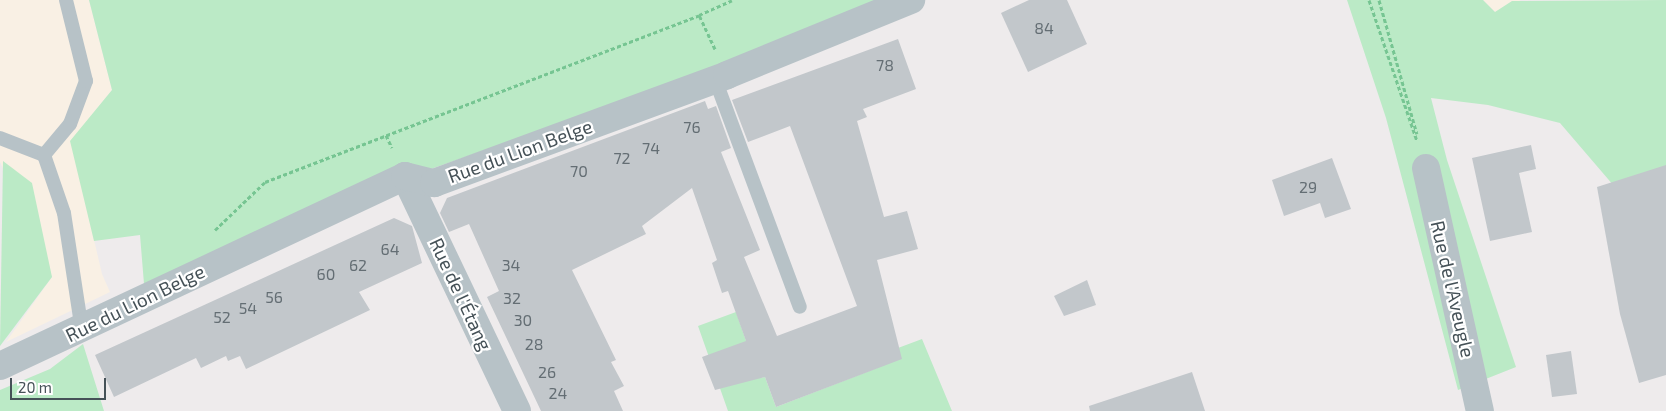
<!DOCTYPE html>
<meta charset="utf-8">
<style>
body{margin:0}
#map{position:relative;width:1666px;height:411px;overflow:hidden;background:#eeebec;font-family:"Exo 2",sans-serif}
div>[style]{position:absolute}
.commercial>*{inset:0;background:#f9f0e4}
.green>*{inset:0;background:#bbeac6}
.building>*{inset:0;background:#c2c7cb}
.path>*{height:3px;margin-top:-1.5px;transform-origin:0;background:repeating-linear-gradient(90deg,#76c592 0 4px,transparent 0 6.5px)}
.service>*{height:14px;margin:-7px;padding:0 7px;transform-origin:7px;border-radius:7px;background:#b7c2c7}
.minor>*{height:28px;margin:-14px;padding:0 14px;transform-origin:14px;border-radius:14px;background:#b7c2c7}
span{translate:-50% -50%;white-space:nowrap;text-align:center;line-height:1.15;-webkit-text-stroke:4.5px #fff;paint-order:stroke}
.number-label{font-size:16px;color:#646e74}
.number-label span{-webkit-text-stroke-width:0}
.street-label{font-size:19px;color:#455157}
.scale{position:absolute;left:10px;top:378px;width:96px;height:22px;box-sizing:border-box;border:2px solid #455157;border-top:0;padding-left:6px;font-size:15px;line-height:18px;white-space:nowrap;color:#455157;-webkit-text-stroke:4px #fff;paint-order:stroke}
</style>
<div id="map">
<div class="commercial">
<i style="clip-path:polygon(0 0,89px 0,112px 90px,71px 141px,102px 274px,110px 292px,6px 342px,52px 277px,0 162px)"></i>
<i style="clip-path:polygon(1483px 0,1521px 0,1495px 12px)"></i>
</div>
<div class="green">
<i style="clip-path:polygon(89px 0,882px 0,720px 68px,428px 170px,145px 296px,140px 235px,94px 241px,70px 141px,112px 90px)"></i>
<i style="clip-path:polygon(1347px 0,1483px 0,1495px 12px,1512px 1px,1666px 0,1666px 168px,1614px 186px,1560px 123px,1488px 105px,1431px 98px,1447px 160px,1516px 367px,1458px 390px,1386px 118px)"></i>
<i style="clip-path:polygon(3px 161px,32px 183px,52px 277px,0 346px)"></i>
<i style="clip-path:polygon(736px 312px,759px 378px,765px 377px,776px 407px,877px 368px,874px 357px,922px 339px,952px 411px,728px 411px,698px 326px)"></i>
<i style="clip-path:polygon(83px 344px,104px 411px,0 411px,0 390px,50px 369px)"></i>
</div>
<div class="building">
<i style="clip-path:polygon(1029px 0,1067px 0,1087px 44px,1028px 72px,1001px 13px)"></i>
<i style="clip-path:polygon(898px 39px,916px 89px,863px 109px,867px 117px,857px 121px,884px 217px,907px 211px,918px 249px,877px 260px,902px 359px,776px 407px,765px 377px,715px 390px,702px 357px,746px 341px,728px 291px,722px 293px,712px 263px,717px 260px,692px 188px,642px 226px,646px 234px,572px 270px,616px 360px,611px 362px,624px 386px,614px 391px,623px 411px,541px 411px,487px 297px,499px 291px,469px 224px,449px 232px,440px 213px,447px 198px,705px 101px,708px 109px,716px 106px,731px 148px,721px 152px,760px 250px,744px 257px,777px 336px,857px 306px,790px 126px,748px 142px,732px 100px)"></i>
<i style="clip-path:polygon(1531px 145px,1536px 169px,1519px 173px,1532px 232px,1490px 241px,1472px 158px)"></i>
<i style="clip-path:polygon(1332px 158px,1351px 209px,1325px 218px,1320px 203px,1284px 216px,1272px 180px)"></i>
<i style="clip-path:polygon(1666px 165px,1666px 375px,1639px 383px,1620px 314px,1597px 187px)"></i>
<i style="clip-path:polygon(394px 218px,412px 226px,422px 263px,359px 292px,370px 310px,246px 369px,240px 356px,228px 361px,226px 356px,201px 368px,196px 358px,114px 397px,95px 355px)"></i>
<i style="clip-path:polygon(1087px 280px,1096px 305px,1064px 316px,1054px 296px)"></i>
<i style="clip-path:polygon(1571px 351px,1577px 394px,1552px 397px,1546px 355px)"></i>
<i style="clip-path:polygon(1192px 372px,1205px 411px,1090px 411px,1089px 406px)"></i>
</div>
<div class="path">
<i style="left:1369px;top:0;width:149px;rotate:71.2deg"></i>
<i style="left:1379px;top:0;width:139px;rotate:74.2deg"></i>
<i style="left:715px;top:49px;width:38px;rotate:-115deg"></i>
<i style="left:699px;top:15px;width:36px;rotate:-24deg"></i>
<i style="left:386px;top:135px;width:14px;rotate:65deg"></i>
<i style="left:215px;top:230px;width:69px;rotate:-43.8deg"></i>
<i style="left:265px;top:182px;width:465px;rotate:-21deg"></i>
</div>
<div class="service">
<i style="left:715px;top:79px;width:243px;rotate:69.6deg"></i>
<i style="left:0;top:138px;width:47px;rotate:21.1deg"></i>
<i style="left:44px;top:155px;width:61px;rotate:71deg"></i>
<i style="left:64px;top:213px;width:118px;rotate:81.3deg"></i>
<i style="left:44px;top:155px;width:40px;rotate:-50deg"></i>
<i style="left:70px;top:124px;width:46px;rotate:-69.6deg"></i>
<i style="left:86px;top:81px;width:83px;rotate:-103.9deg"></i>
</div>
<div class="minor">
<i style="left:1426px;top:168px;width:249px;rotate:77.5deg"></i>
<i style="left:405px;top:176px;width:260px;rotate:64.5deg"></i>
<i style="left:0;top:366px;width:447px;rotate:-25.1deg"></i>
<i style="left:405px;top:176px;width:30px;rotate:14deg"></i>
<i style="left:434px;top:183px;width:312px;rotate:-20.2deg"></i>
<i style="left:727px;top:75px;width:199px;rotate:-22.2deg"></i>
</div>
<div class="number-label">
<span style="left:1044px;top:28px">84</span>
<span style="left:885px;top:65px">78</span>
<span style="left:692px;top:127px">76</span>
<span style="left:651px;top:148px">74</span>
<span style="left:622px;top:158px">72</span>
<span style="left:579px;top:171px">70</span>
<span style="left:1308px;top:187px">29</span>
<span style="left:390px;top:249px">64</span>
<span style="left:358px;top:265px">62</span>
<span style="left:511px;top:265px">34</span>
<span style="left:326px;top:274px">60</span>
<span style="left:274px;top:297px">56</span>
<span style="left:512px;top:298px">32</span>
<span style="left:248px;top:308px">54</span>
<span style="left:222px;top:317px">52</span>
<span style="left:523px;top:320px">30</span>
<span style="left:534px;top:344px">28</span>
<span style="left:547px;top:372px">26</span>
<span style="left:558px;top:393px">24</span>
</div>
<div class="street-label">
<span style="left:520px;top:151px;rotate:-20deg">Rue du Lion Belge</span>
<span style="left:1453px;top:289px;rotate:77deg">Rue de l'Aveugle</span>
<span style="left:461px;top:294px;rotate:65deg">Rue de l'Étang</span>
<span style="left:135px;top:303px;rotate:-26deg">Rue du Lion Belge</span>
</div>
<div class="scale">20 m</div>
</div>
